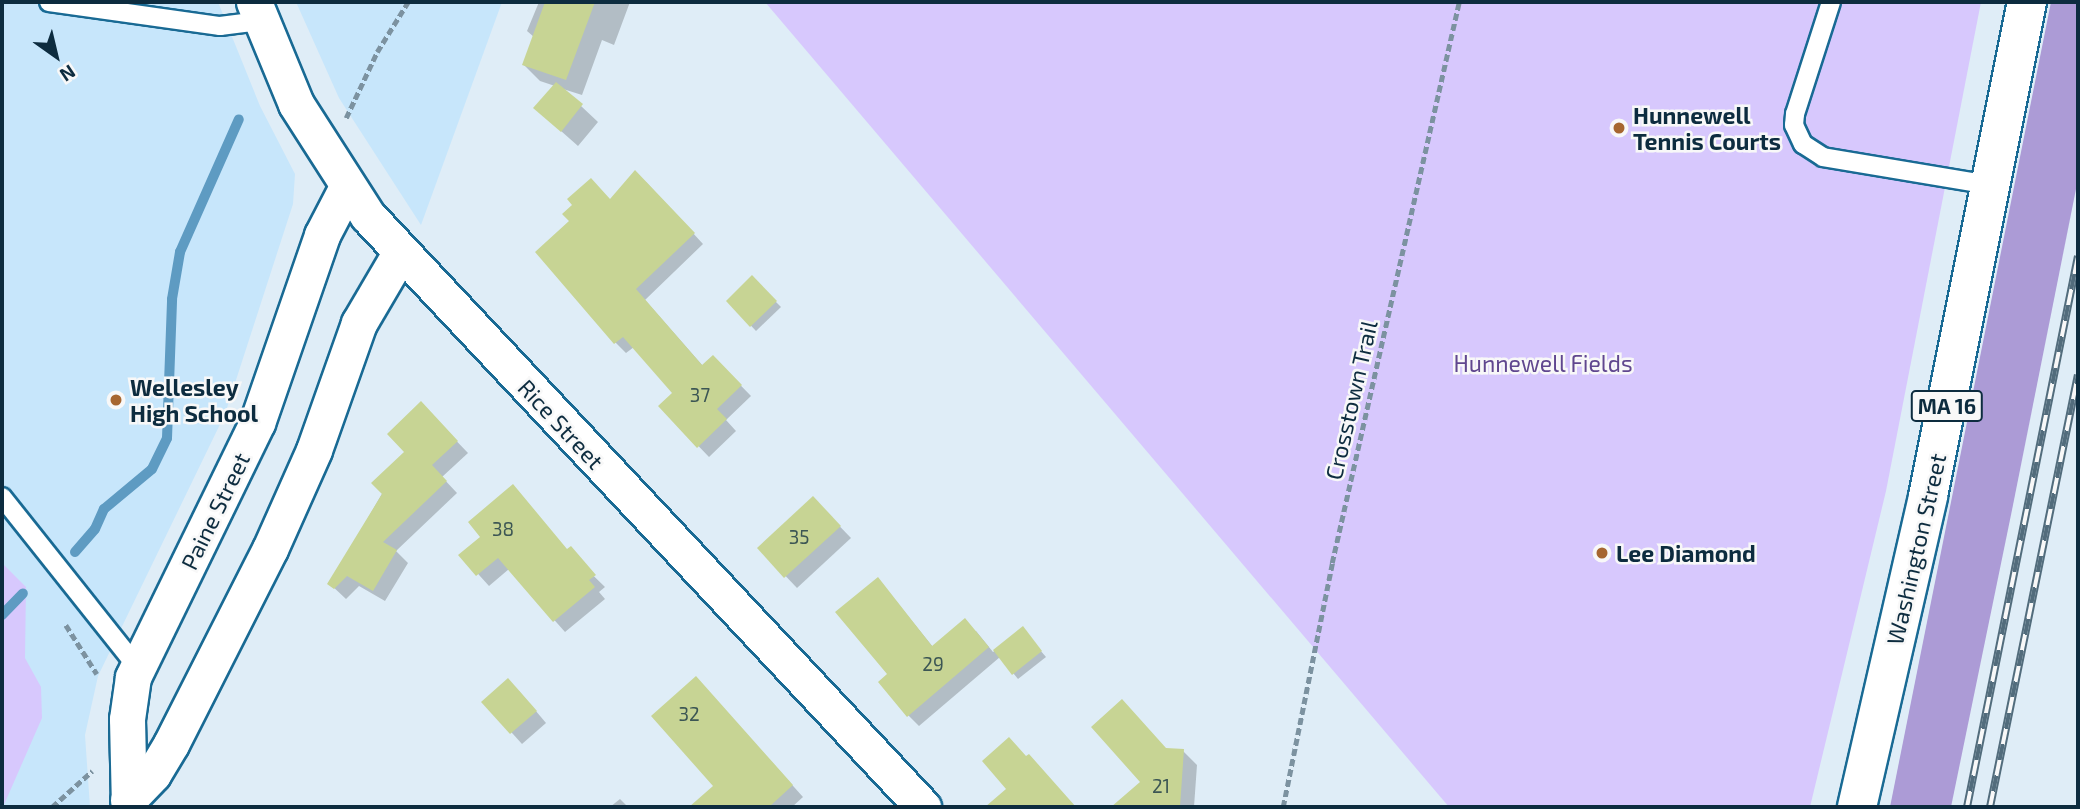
<!DOCTYPE html>
<style>
body{margin:0}
#map{position:relative;width:2080px;height:809px;overflow:hidden;background:#dfedf7;font-family:"Exo 2",sans-serif}
div>[style]{position:absolute}
.built>*{inset:0;background:#c7e6fb}
.green>*{inset:0;background:#d7c8fd}
.forest>*{inset:0;background:#ac9bd6}
.shadow>*{inset:0;background:#0003}
.stream>*{height:10px;margin:-5px;padding:0 5px;transform-origin:5px;border-radius:5px;background:#5e9bc2}
.building>*{inset:0;background:#c7d494}
.path>*{height:4.5px;margin-top:-2.25px;transform-origin:0;background:repeating-linear-gradient(90deg,#7c92a0 0 7px,transparent 0 10.5px)}
.roads{filter:drop-shadow(2px 0 #196a94) drop-shadow(-2px 0 #196a94) drop-shadow(0 2px #196a94) drop-shadow(0 -2px #196a94)}
.service>*{height:18px;margin:-9px;padding:0 9px;transform-origin:9px;border-radius:9px;background:#fff}
.minor>*{height:35px;margin:-17.5px;padding:0 17.5px;transform-origin:17.5px;border-radius:17.5px;background:#fff}
.primary>*{height:38px;margin:-19px;padding:0 19px;transform-origin:19px;border-radius:19px;background:#fff}
.rail>*{height:8px;margin-top:-4px;transform-origin:0;background:repeating-linear-gradient(90deg,#f8f8f8 0 16px,#526c7c 0 32px);box-sizing:border-box;border-block:2px solid #526c7c}
.dots>*{width:19px;height:19px;translate:-50% -50%;box-sizing:border-box;border:4px solid #f8f8f8;border-radius:50%}
span{translate:-50% -50%;white-space:nowrap;text-align:center;line-height:1.15;-webkit-text-stroke:5px #f8f8f8;paint-order:stroke}
.number-label{font-size:19px;color:#3c5654}
.number-label span{-webkit-text-stroke-width:0}
.shield-label span{padding:2px 5px;background:#f8f8f8;border:2px solid;border-radius:5px;-webkit-text-stroke-width:0}
.shield-label{font-size:21px;color:#0d2c3f;font-weight:700}
.poi-label{font-size:23px;color:#0d2c3f;font-weight:700}
.left{translate:0 -50%;text-align:left}
.park-label{font-size:23px;color:#60478f}
.street-label{font-size:23px;color:#0d2c3f}
.frame{position:absolute;inset:0;border:4px solid #0d2c3f;pointer-events:none}
.north{position:absolute;left:21px;top:21px;width:70px;height:70px;-webkit-text-stroke:5px #f8f8f8;paint-order:stroke;rotate:146deg;font-size:19px;font-weight:700;line-height:28px;text-align:center;color:#0d2c3f}
.north::after{content:'';display:block;margin:auto;width:24px;height:32px;background:#0d2c3f;clip-path:polygon(50% 0,100% 100%,50% 72%,0 100%)}
</style>
<div id="map">
<div class="built">
<i style="clip-path:polygon(2px 2px,218px 2px,260px 106px,295px 174px,293px 204px,225px 414px,98px 676px,85px 735px,90px 807px,2px 807px)"></i>
<i style="clip-path:polygon(296px 2px,502px 2px,421px 225px,339px 98px)"></i>
</div>
<div class="green">
<i style="clip-path:polygon(765px 2px,1981px 2px,1886px 491px,1810px 807px,1449px 807px)"></i>
<i style="clip-path:polygon(2px 563px,26px 587px,25px 658px,41px 687px,42px 718px,3px 807px)"></i>
</div>
<div class="forest">
<i style="clip-path:polygon(2051px 2px,2078px 2px,2078px 179px,2012px 510px,1951px 807px,1890px 807px)"></i>
</div>
<div class="shadow">
<i style="clip-path:polygon(539px 2px,630px 2px,614px 45px,602px 40px,582px 95px,563px 89px,598px 122px,578px 146px,535px 108px,555px 86px,540px 81px,524px 65px,534px 37px,527px 31px)"></i>
<i style="clip-path:polygon(646px 182px,703px 244px,645px 300px,703px 366px,713px 357px,751px 396px,726px 420px,736px 431px,709px 457px,660px 406px,675px 393px,634px 347px,626px 353px,616px 343px,538px 252px)"></i>
<i style="clip-path:polygon(752px 278px,781px 307px,756px 331px,728px 301px)"></i>
<i style="clip-path:polygon(421px 404px,468px 453px,442px 477px,457px 493px,396px 551px,408px 563px,385px 601px,359px 586px,346px 599px,330px 584px,406px 452px)"></i>
<i style="clip-path:polygon(824px 510px,851px 538px,797px 588px,759px 548px)"></i>
<i style="clip-path:polygon(568px 551px,605px 587px,599px 592px,605px 599px,565px 632px,509px 569px,489px 586px,461px 555px)"></i>
<i style="clip-path:polygon(878px 579px,933px 647px,976px 631px,993px 652px,1022px 629px,1046px 657px,1018px 679px,1000px 657px,919px 726px,908px 715px,889px 675px)"></i>
<i style="clip-path:polygon(707px 690px,803px 797px,792px 807px,718px 807px,706px 794px,715px 786px)"></i>
<i style="clip-path:polygon(519px 691px,546px 723px,522px 744px,484px 702px)"></i>
<i style="clip-path:polygon(1167px 750px,1183px 751px,1197px 765px,1194px 807px,1113px 807px,1143px 783px)"></i>
<i style="clip-path:polygon(620px 799px,628px 807px,610px 807px)"></i>
</div>
<div class="stream">
<i style="left:75px;top:552px;width:30px;rotate:-49deg"></i>
<i style="left:95px;top:529px;width:22px;rotate:-66deg"></i>
<i style="left:104px;top:509px;width:62px;rotate:-39.8deg"></i>
<i style="left:152px;top:469px;width:34px;rotate:-64deg"></i>
<i style="left:167px;top:438px;width:139px;rotate:-87.9deg"></i>
<i style="left:172px;top:299px;width:48px;rotate:-80.3deg"></i>
<i style="left:180px;top:252px;width:145px;rotate:-66.1deg"></i>
<i style="left:2px;top:615px;width:30px;rotate:-46deg"></i>
</div>
<div class="building">
<i style="clip-path:polygon(545px 2px,595px 2px,566px 80px,522px 65px)"></i>
<i style="clip-path:polygon(556px 82px,583px 104px,561px 132px,533px 108px)"></i>
<i style="clip-path:polygon(635px 170px,695px 233px,636px 289px,702px 365px,713px 355px,742px 385px,717px 409px,727px 419px,697px 448px,658px 406px,672px 393px,623px 337px,614px 344px,535px 252px,569px 221px,562px 214px,572px 205px,567px 199px,591px 178px,610px 199px)"></i>
<i style="clip-path:polygon(752px 275px,777px 301px,750px 327px,726px 301px)"></i>
<i style="clip-path:polygon(421px 401px,458px 441px,432px 465px,447px 481px,383px 542px,397px 550px,373px 591px,347px 576px,334px 589px,327px 584px,382px 494px,371px 483px,404px 452px,387px 434px)"></i>
<i style="clip-path:polygon(513px 484px,567px 549px,571px 546px,596px 575px,589px 580px,595px 587px,553px 622px,498px 558px,476px 576px,458px 555px,480px 537px,468px 522px)"></i>
<i style="clip-path:polygon(813px 496px,841px 526px,784px 578px,757px 548px)"></i>
<i style="clip-path:polygon(878px 577px,932px 646px,965px 618px,989px 647px,907px 717px,878px 682px,887px 674px,835px 612px)"></i>
<i style="clip-path:polygon(1023px 626px,1042px 651px,1012px 675px,993px 650px)"></i>
<i style="clip-path:polygon(696px 676px,793px 785px,769px 807px,689px 807px,713px 786px,651px 716px)"></i>
<i style="clip-path:polygon(508px 678px,537px 711px,510px 734px,481px 702px)"></i>
<i style="clip-path:polygon(1122px 699px,1166px 748px,1184px 749px,1180px 807px,1111px 807px,1140px 782px,1091px 727px)"></i>
<i style="clip-path:polygon(1009px 737px,1026px 756px,1029px 754px,1076px 807px,985px 807px,1006px 789px,982px 761px)"></i>
</div>
<div class="path">
<i style="left:346px;top:118px;width:73px;rotate:-64.8deg"></i>
<i style="left:377px;top:52px;width:59px;rotate:-58.2deg"></i>
<i style="left:66px;top:625px;width:58px;rotate:57.7deg"></i>
<i style="left:52px;top:807px;width:54px;rotate:-42deg"></i>
<i style="left:1283px;top:807px;width:249px;rotate:-78.6deg"></i>
<i style="left:1332px;top:563px;width:575px;rotate:-77.24deg"></i>
</div>
<div class="roads">
<div class="service">
<i style="left:49px;top:2px;width:173px;rotate:8deg"></i>
<i style="left:220px;top:26px;width:40px;rotate:-7.1deg"></i>
<i style="left:1831px;top:2px;width:118px;rotate:107.8deg"></i>
<i style="left:1795px;top:114px;width:11px;rotate:95deg"></i>
<i style="left:1794px;top:125px;width:21px;rotate:65deg"></i>
<i style="left:1803px;top:144px;width:24px;rotate:33deg"></i>
<i style="left:1823px;top:157px;width:170px;rotate:9.5deg"></i>
<i style="left:2px;top:497px;width:217px;rotate:51.5deg"></i>
</div>
<div class="minor">
<i style="left:254px;top:2px;width:110px;rotate:67.6deg"></i>
<i style="left:296px;top:104px;width:133px;rotate:57.3deg"></i>
<i style="left:368px;top:216px;width:811px;rotate:46.8deg"></i>
<i style="left:128px;top:800px;width:36px;rotate:-46deg"></i>
<i style="left:153px;top:774px;width:35px;rotate:-59deg"></i>
<i style="left:171px;top:744px;width:219px;rotate:-63.1deg"></i>
<i style="left:270px;top:549px;width:108px;rotate:-66deg"></i>
<i style="left:314px;top:450px;width:135px;rotate:-70.5deg"></i>
<i style="left:359px;top:323px;width:81px;rotate:-59.6deg"></i>
<i style="left:129px;top:807px;width:88px;rotate:-91.3deg"></i>
<i style="left:127px;top:719px;width:42px;rotate:-81.9deg"></i>
<i style="left:133px;top:677px;width:283px;rotate:-64deg"></i>
<i style="left:257px;top:423px;width:199px;rotate:-70.9deg"></i>
<i style="left:322px;top:235px;width:54px;rotate:-62.5deg"></i>
</div>
<div class="primary">
<i style="left:1857px;top:807px;width:319px;rotate:-77.1deg"></i>
<i style="left:1928px;top:496px;width:504px;rotate:-78.67deg"></i>
</div>
</div>
<div class="rail">
<i style="left:1967px;top:807px;width:562px;rotate:-78.61deg"></i>
<i style="left:1990px;top:807px;width:441px;rotate:-78.5deg"></i>
</div>
<div class="dots">
<i style="left:1619px;top:128px;background:#a66630"></i>
<i style="left:116px;top:400px;background:#a66630"></i>
<i style="left:1602px;top:553px;background:#a66630"></i>
</div>
<div class="number-label">
<span style="left:700px;top:395px">37</span>
<span style="left:503px;top:529px">38</span>
<span style="left:799px;top:537px">35</span>
<span style="left:933px;top:664px">29</span>
<span style="left:689px;top:714px">32</span>
<span style="left:1161px;top:786px">21</span>
</div>
<div class="shield-label">
<span style="left:1947px;top:406px">MA 16</span>
</div>
<div class="poi-label">
<span class="left" style="left:1633px;top:128px">Hunnewell<br>Tennis Courts</span>
<span class="left" style="left:130px;top:400px">Wellesley<br>High School</span>
<span class="left" style="left:1616px;top:553px">Lee Diamond</span>
</div>
<div class="park-label">
<span style="left:1543px;top:363px">Hunnewell Fields</span>
</div>
<div class="street-label">
<span style="left:1351px;top:400px;rotate:-77deg">Crosstown Trail</span>
<span style="left:561px;top:424px;rotate:47deg">Rice Street</span>
<span style="left:215px;top:511px;rotate:-64deg">Paine Street</span>
<span style="left:1916px;top:549px;rotate:-77deg">Washington Street</span>
</div>
<div class="frame"></div>
<div class="north">N</div>
</div>
